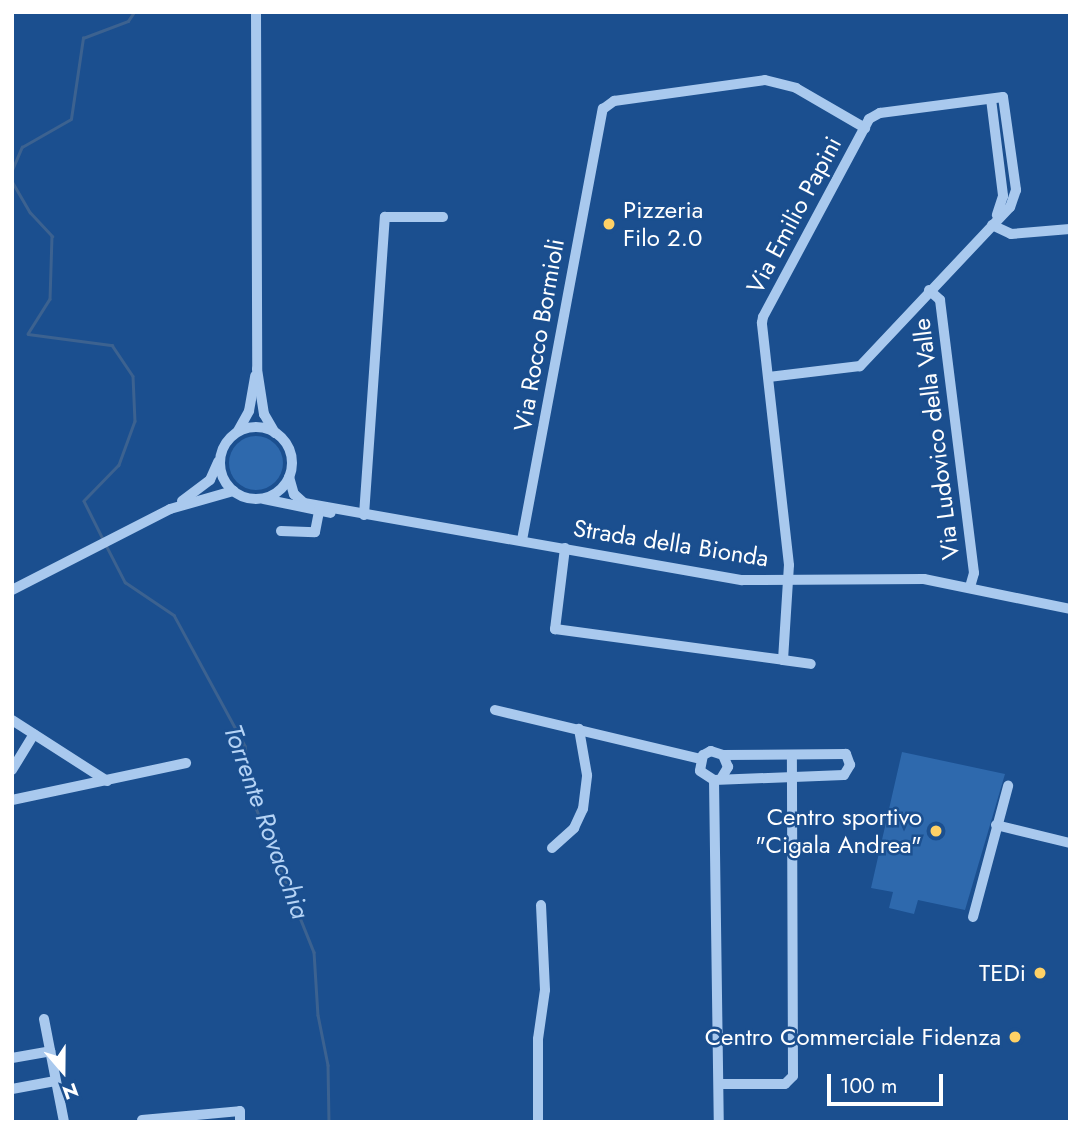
<!DOCTYPE html>
<style>
body{margin:0}
#map{position:relative;width:1082px;height:1134px;overflow:hidden;background:#1b4f8f;font-family:Jost,sans-serif}
div>[style]{position:absolute}
.green>*{inset:0;background:#2e69ad}
.round{border-radius:50%}
.stream>*{height:2.5px;margin:-1.25px;padding:0 1.25px;transform-origin:1.25px;border-radius:1.25px;background:#3c6290}
.minor>*{height:10px;margin:-5px;padding:0 5px;transform-origin:5px;border-radius:5px;background:#a9c9ee}
.minor>.ring{margin:-5px;padding:0;box-sizing:content-box;background:none;border:10px solid #a9c9ee;border-radius:50%}
.dots>*{width:19px;height:19px;translate:-50% -50%;box-sizing:border-box;border:4px solid #1b4f8f;border-radius:50%}
span{translate:-50% -50%;white-space:nowrap;text-align:center;line-height:1.15;-webkit-text-stroke:5px #1b4f8f;paint-order:stroke}
.poi-label{font-size:24px;color:#fff}
.left{translate:0 -50%;text-align:left}
.right{translate:-100% -50%;text-align:right}
.street-label{font-size:24px;color:#fff}
.water-label{font-size:26px;color:#b5d3f5;font-style:italic}
.frame{position:absolute;inset:0;border:14px solid #fff;pointer-events:none}
.north{position:absolute;left:28px;top:1036px;width:70px;height:70px;-webkit-text-stroke:5px #1b4f8f;paint-order:stroke;rotate:160deg;font-size:19px;font-weight:700;line-height:28px;text-align:center;color:#fff}
.north::after{content:'';display:block;margin:auto;width:24px;height:32px;background:#fff;clip-path:polygon(50% 0,100% 100%,50% 72%,0 100%)}
.scale{position:absolute;left:827px;top:1074px;width:116px;height:32px;box-sizing:border-box;border:4px solid #fff;border-top:0;padding-left:9px;font-size:21px;line-height:24px;white-space:nowrap;color:#fff;-webkit-text-stroke:5px #1b4f8f;paint-order:stroke}
</style>
<div id="map">
<div class="green">
<i class="round" style="left:229px;top:436px;width:54px;height:54px"></i>
<i style="clip-path:polygon(902px 752px,1005px 774px,965px 910px,918px 900px,914px 914px,889px 908px,893px 892px,871px 888px)"></i>
</div>
<div class="stream">
<i style="left:12px;top:170px;width:25px;rotate:-67deg"></i>
<i style="left:22px;top:147px;width:56px;rotate:-29.7deg"></i>
<i style="left:71px;top:119px;width:82px;rotate:-81.6deg"></i>
<i style="left:83px;top:38px;width:48px;rotate:-20.7deg"></i>
<i style="left:128px;top:21px;width:11px;rotate:-56deg"></i>
<i style="left:12px;top:181px;width:36px;rotate:60deg"></i>
<i style="left:30px;top:212px;width:33px;rotate:47deg"></i>
<i style="left:52px;top:236px;width:63px;rotate:91.8deg"></i>
<i style="left:50px;top:299px;width:41px;rotate:122.2deg"></i>
<i style="left:28px;top:334px;width:85px;rotate:7.5deg"></i>
<i style="left:112px;top:345px;width:37px;rotate:56deg"></i>
<i style="left:133px;top:376px;width:45px;rotate:87.5deg"></i>
<i style="left:135px;top:421px;width:47px;rotate:110deg"></i>
<i style="left:119px;top:465px;width:50px;rotate:134.2deg"></i>
<i style="left:84px;top:501px;width:42px;rotate:63.4deg"></i>
<i style="left:106px;top:545px;width:42px;rotate:62.8deg"></i>
<i style="left:125px;top:582px;width:59px;rotate:34deg"></i>
<i style="left:174px;top:615px;width:149px;rotate:61.5deg"></i>
<i style="left:245px;top:746px;width:52px;rotate:82.3deg"></i>
<i style="left:252px;top:798px;width:166px;rotate:68.1deg"></i>
<i style="left:314px;top:952px;width:63px;rotate:86.4deg"></i>
<i style="left:318px;top:1015px;width:51px;rotate:78.7deg"></i>
<i style="left:328px;top:1065px;width:57px;rotate:89deg"></i>
</div>
<div class="minor">
<i style="left:256px;top:12px;width:357px;rotate:89.8deg"></i>
<i style="left:257px;top:369px;width:46px;rotate:81.2deg"></i>
<i style="left:264px;top:414px;width:22px;rotate:60deg"></i>
<i style="left:991px;top:99px;width:98px;rotate:82.9deg"></i>
<i style="left:1003px;top:196px;width:20px;rotate:108deg"></i>
<i style="left:992px;top:225px;width:21px;rotate:25deg"></i>
<i style="left:1011px;top:234px;width:59px;rotate:-4.8deg"></i>
<i style="left:929px;top:290px;width:15px;rotate:42deg"></i>
<i style="left:940px;top:300px;width:275px;rotate:82.9deg"></i>
<i style="left:974px;top:573px;width:15px;rotate:106deg"></i>
<i class="ring" style="left:220px;top:427px;width:62px;height:62px"></i>
<i style="left:238px;top:431px;width:23px;rotate:-61deg"></i>
<i style="left:249px;top:411px;width:36px;rotate:-80deg"></i>
<i style="left:289px;top:477px;width:18px;rotate:74deg"></i>
<i style="left:294px;top:494px;width:13px;rotate:42deg"></i>
<i style="left:304px;top:503px;width:445px;rotate:10deg"></i>
<i style="left:742px;top:580px;width:182px;rotate:-0.3deg"></i>
<i style="left:924px;top:579px;width:149px;rotate:11.6deg"></i>
<i style="left:264px;top:499px;width:68px;rotate:11.8deg"></i>
<i style="left:182px;top:501px;width:35px;rotate:-37deg"></i>
<i style="left:210px;top:480px;width:20px;rotate:-66deg"></i>
<i style="left:364px;top:515px;width:299px;rotate:-86deg"></i>
<i style="left:385px;top:217px;width:58px"></i>
<i style="left:281px;top:531px;width:34px;rotate:2deg"></i>
<i style="left:315px;top:532px;width:26px;rotate:-79deg"></i>
<i style="left:522px;top:540px;width:439px;rotate:-79.4deg"></i>
<i style="left:603px;top:109px;width:14px;rotate:-36deg"></i>
<i style="left:614px;top:101px;width:152px;rotate:-7.9deg"></i>
<i style="left:765px;top:80px;width:32px;rotate:14deg"></i>
<i style="left:796px;top:88px;width:80px;rotate:30.1deg"></i>
<i style="left:565px;top:548px;width:82px;rotate:97deg"></i>
<i style="left:555px;top:629px;width:230px;rotate:7.7deg"></i>
<i style="left:783px;top:660px;width:95px;rotate:-86.4deg"></i>
<i style="left:789px;top:565px;width:244px;rotate:-96.4deg"></i>
<i style="left:762px;top:323px;width:6px;rotate:-81deg"></i>
<i style="left:763px;top:317px;width:225px;rotate:-61.8deg"></i>
<i style="left:869px;top:119px;width:13px;rotate:-29deg"></i>
<i style="left:880px;top:113px;width:124px;rotate:-7.4deg"></i>
<i style="left:1003px;top:97px;width:94px;rotate:82deg"></i>
<i style="left:1016px;top:190px;width:18px;rotate:109deg"></i>
<i style="left:1010px;top:207px;width:219px;rotate:133.3deg"></i>
<i style="left:860px;top:366px;width:92px;rotate:173.1deg"></i>
<i style="left:12px;top:590px;width:178px;rotate:-27.1deg"></i>
<i style="left:170px;top:509px;width:66px;rotate:-15.9deg"></i>
<i style="left:783px;top:660px;width:28px;rotate:8deg"></i>
<i style="left:495px;top:710px;width:212px;rotate:13.4deg"></i>
<i style="left:12px;top:720px;width:113px;rotate:32.7deg"></i>
<i style="left:12px;top:770px;width:42px;rotate:-58.6deg"></i>
<i style="left:722px;top:777px;width:12px;rotate:-59deg"></i>
<i style="left:728px;top:767px;width:13px;rotate:-113deg"></i>
<i style="left:723px;top:755px;width:13px;rotate:-162deg"></i>
<i style="left:711px;top:751px;width:9px;rotate:153deg"></i>
<i style="left:703px;top:755px;width:16px;rotate:101deg"></i>
<i style="left:700px;top:771px;width:17px;rotate:33deg"></i>
<i style="left:714px;top:780px;width:130px;rotate:-2.2deg"></i>
<i style="left:844px;top:775px;width:12px;rotate:-59deg"></i>
<i style="left:850px;top:765px;width:12px;rotate:-110deg"></i>
<i style="left:846px;top:754px;width:123px;rotate:179.5deg"></i>
<i style="left:714px;top:780px;width:342px;rotate:89.2deg"></i>
<i style="left:12px;top:800px;width:178px;rotate:-12deg"></i>
<i style="left:996px;top:825px;width:76px;rotate:13.7deg"></i>
<i style="left:552px;top:848px;width:30px;rotate:-42deg"></i>
<i style="left:574px;top:828px;width:21px;rotate:-65deg"></i>
<i style="left:583px;top:809px;width:34px;rotate:-83deg"></i>
<i style="left:587px;top:775px;width:47px;rotate:-99.9deg"></i>
<i style="left:973px;top:917px;width:136px;rotate:-75deg"></i>
<i style="left:44px;top:1019px;width:105px;rotate:79deg"></i>
<i style="left:12px;top:1058px;width:39px;rotate:-10deg"></i>
<i style="left:719px;top:1084px;width:66px"></i>
<i style="left:785px;top:1084px;width:11px;rotate:-45deg"></i>
<i style="left:793px;top:1076px;width:321px;rotate:-90.2deg"></i>
<i style="left:12px;top:1089px;width:44px;rotate:-10.5deg"></i>
<i style="left:142px;top:1120px;width:98px;rotate:-5.2deg"></i>
<i style="left:240px;top:1111px;width:11px;rotate:90deg"></i>
<i style="left:538px;top:1122px;width:83px;rotate:-90deg"></i>
<i style="left:538px;top:1039px;width:49px;rotate:-81.9deg"></i>
<i style="left:545px;top:990px;width:85px;rotate:-92.7deg"></i>
</div>
<div class="dots">
<i style="left:609px;top:224px;background:#ffd166"></i>
<i style="left:936px;top:831px;background:#ffd166"></i>
<i style="left:1040px;top:973px;background:#ffd166"></i>
<i style="left:1015px;top:1037px;background:#ffd166"></i>
</div>
<div class="poi-label">
<span class="left" style="left:623px;top:224px">Pizzeria<br>Filo 2.0</span>
<span class="right" style="left:922px;top:831px">Centro sportivo<br>"Cigala Andrea"</span>
<span class="right" style="left:1026px;top:973px">TEDi</span>
<span class="right" style="left:1001px;top:1037px">Centro Commerciale Fidenza</span>
</div>
<div class="street-label">
<span style="left:794px;top:215px;rotate:-62deg">Via Emilio Papini</span>
<span style="left:539px;top:335px;rotate:-80deg">Via Rocco Bormioli</span>
<span style="left:936px;top:439px;rotate:-97deg">Via Ludovico della Valle</span>
<span style="left:671px;top:543px;rotate:9deg">Strada della Bionda</span>
</div>
<div class="water-label">
<span style="left:266px;top:822px;rotate:70deg">Torrente Rovacchia</span>
</div>
<div class="frame"></div>
<div class="north">N</div>
<div class="scale">100 m</div>
</div>
